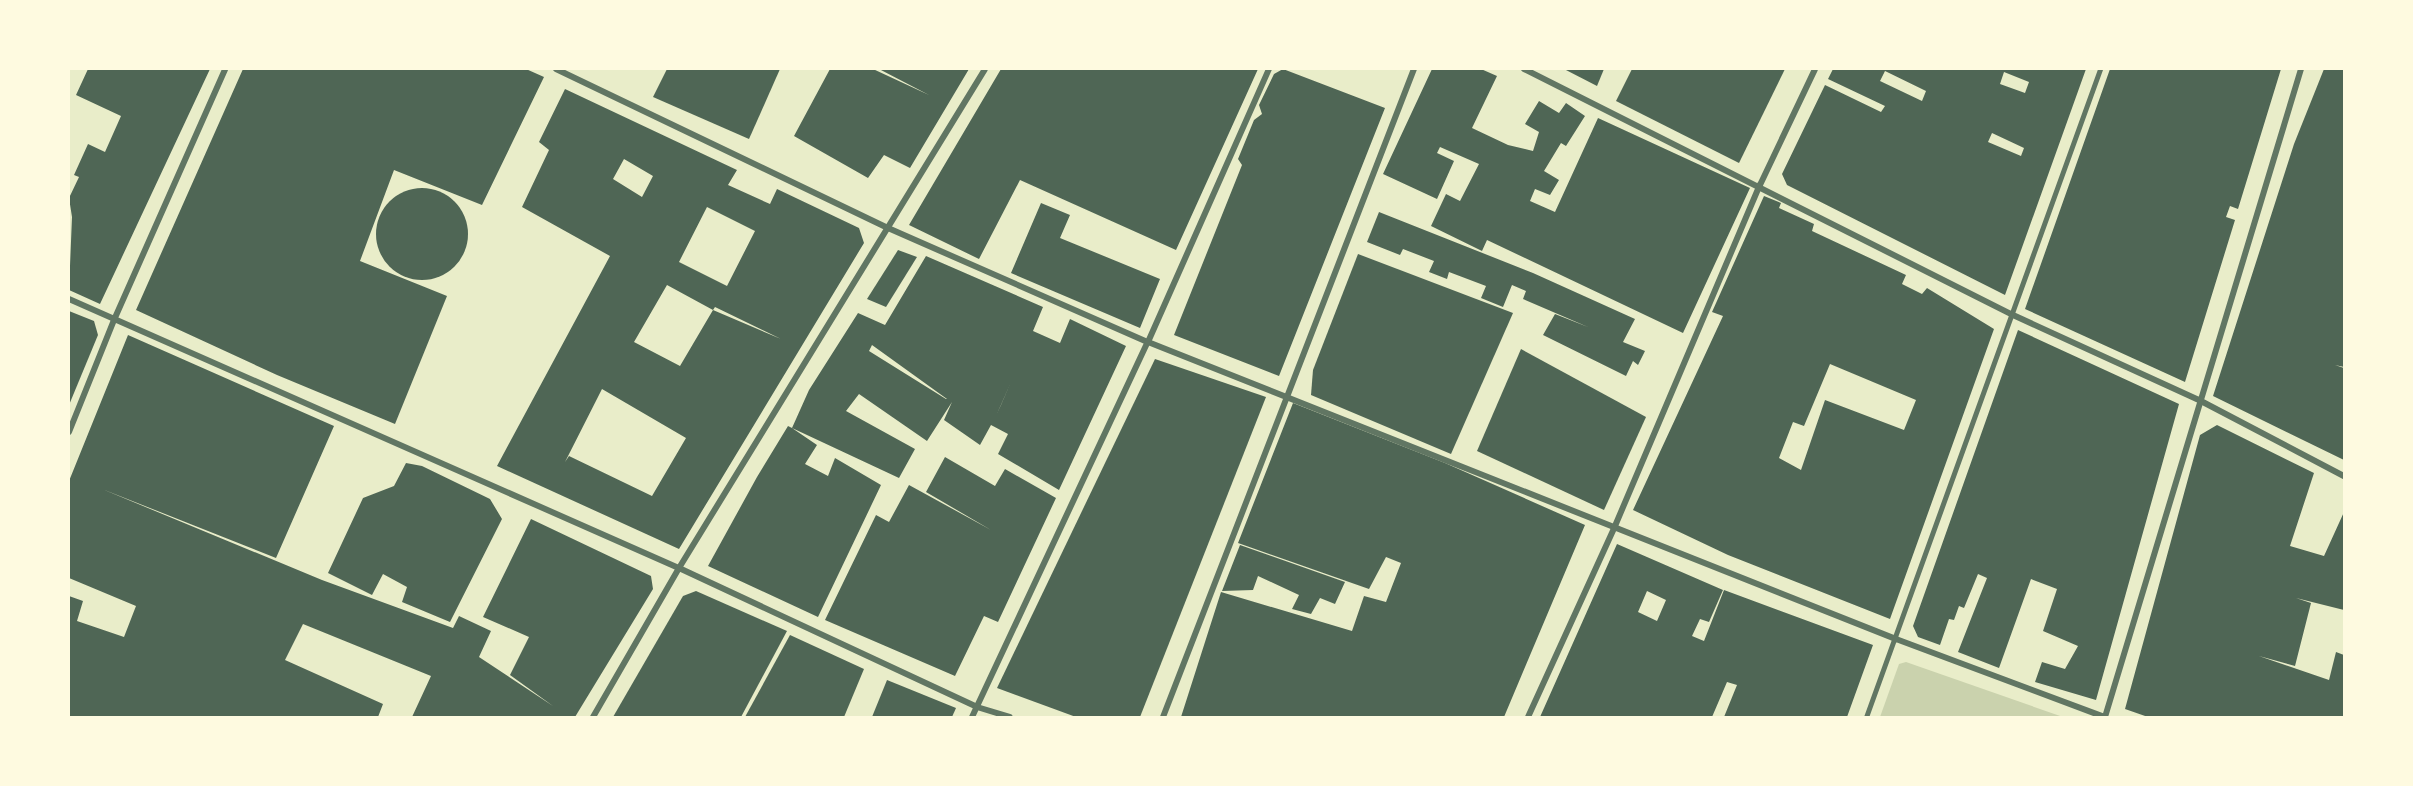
<!DOCTYPE html>
<style>
body{margin:0}
#map{position:relative;width:2413px;height:786px;overflow:hidden;background:#e9edc9;font-family:Signika,sans-serif}
div>[style]{position:absolute}
.green>*{inset:0;background:#cad2ad}
.building>*{inset:0;background:#4f6655}
.round{border-radius:50%}
.pedestrian>*{height:5px;margin:-2.5px;padding:0 2.5px;transform-origin:2.5px;border-radius:2.5px;background:#617663}
.minor>*{height:6px;margin:-3px;padding:0 3px;transform-origin:3px;border-radius:3px;background:#617663}
span{translate:-50% -50%;white-space:nowrap;text-align:center;line-height:1.15;-webkit-text-stroke:4.5px #fefae0;paint-order:stroke}
.frame{position:absolute;inset:0;border:70px solid #fefae0;pointer-events:none}
</style>
<div id="map">
<div class="green">
<i style="clip-path:polygon(1906px 662px,2063px 717px,1880px 717px,1899px 664px)"></i>
</div>
<div class="building">
<i style="clip-path:polygon(88px 69px,210px 69px,100px 304px,69px 290px,72px 217px,69px 198px,79px 177px,74px 175px,88px 144px,105px 152px,121px 116px,76px 95px)"></i>
<i style="clip-path:polygon(243px 69px,526px 69px,544px 77px,482px 205px,394px 170px,360px 261px,447px 296px,395px 424px,277px 375px,136px 310px)"></i>
<i style="clip-path:polygon(667px 69px,780px 69px,749px 139px,653px 97px)"></i>
<i style="clip-path:polygon(830px 69px,873px 69px,929px 95px,879px 69px,969px 69px,910px 168px,884px 155px,868px 178px,794px 136px)"></i>
<i style="clip-path:polygon(1001px 69px,1258px 69px,1176px 250px,1020px 180px,979px 259px,909px 225px)"></i>
<i style="clip-path:polygon(1283px 69px,1385px 108px,1279px 376px,1174px 335px,1242px 165px,1238px 159px,1254px 120px,1262px 114px,1259px 105px,1274px 74px)"></i>
<i style="clip-path:polygon(1432px 69px,1481px 69px,1497px 76px,1472px 128px,1508px 145px,1533px 151px,1539px 132px,1525px 124px,1539px 101px,1559px 113px,1566px 103px,1585px 116px,1566px 146px,1561px 143px,1544px 171px,1559px 180px,1550px 195px,1535px 189px,1530px 201px,1555px 212px,1598px 118px,1750px 188px,1683px 333px,1487px 240px,1482px 251px,1431px 226px,1446px 194px,1460px 201px,1479px 164px,1440px 147px,1437px 153px,1454px 161px,1437px 199px,1383px 174px)"></i>
<i style="clip-path:polygon(1564px 69px,1604px 69px,1597px 86px)"></i>
<i style="clip-path:polygon(1632px 69px,1785px 69px,1739px 163px,1616px 101px)"></i>
<i style="clip-path:polygon(evenodd,1833px 69px,2086px 69px,2005px 295px,1787px 185px,1782px 174px,1825px 85px,1881px 112px,1885px 106px,1828px 79px,1833px 69px,1885px 71px,1926px 91px,1922px 101px,1880px 81px,1885px 71px,1833px 69px,2004px 72px,2029px 82px,2025px 93px,2000px 84px,2004px 72px,1833px 69px,1992px 133px,2024px 148px,2021px 156px,1988px 142px,1992px 133px)"></i>
<i style="clip-path:polygon(2110px 69px,2281px 69px,2238px 209px,2230px 206px,2226px 217px,2235px 220px,2185px 382px,2025px 309px)"></i>
<i style="clip-path:polygon(2324px 69px,2344px 69px,2344px 367px,2335px 365px,2344px 368px,2344px 460px,2213px 396px,2294px 144px)"></i>
<i style="clip-path:polygon(evenodd,565px 89px,737px 170px,728px 185px,770px 204px,777px 189px,859px 228px,864px 243px,679px 549px,497px 466px,610px 256px,522px 207px,549px 150px,539px 142px,565px 89px,624px 159px,653px 176px,642px 197px,613px 179px,624px 159px,565px 89px,707px 207px,755px 231px,727px 286px,679px 262px,707px 207px,565px 89px,667px 285px,713px 310px,715px 307px,781px 339px,713px 310px,680px 366px,634px 342px,667px 285px,565px 89px,602px 389px,686px 438px,652px 496px,569px 456px,565px 462px,602px 389px)"></i>
<i class="round" style="left:376px;top:188px;width:92px;height:92px"></i>
<i style="clip-path:polygon(evenodd,1764px 196px,1781px 203px,1779px 208px,1814px 224px,1812px 231px,1906px 275px,1902px 284px,1922px 294px,1927px 288px,1994px 329px,1890px 619px,1728px 555px,1633px 510px,1723px 316px,1712px 312px,1764px 196px,1830px 364px,1916px 400px,1904px 430px,1825px 400px,1801px 470px,1779px 458px,1793px 422px,1804px 426px,1830px 364px)"></i>
<i style="clip-path:polygon(1041px 203px,1070px 215px,1060px 238px,1160px 279px,1140px 328px,1011px 273px)"></i>
<i style="clip-path:polygon(1379px 212px,1533px 273px,1635px 319px,1623px 342px,1645px 351px,1638px 365px,1633px 361px,1626px 376px,1543px 335px,1555px 314px,1588px 327px,1523px 299px,1526px 291px,1512px 285px,1503px 307px,1481px 298px,1486px 286px,1449px 272px,1447px 279px,1429px 272px,1434px 261px,1403px 249px,1400px 255px,1367px 242px)"></i>
<i style="clip-path:polygon(898px 250px,917px 257px,886px 307px,867px 299px)"></i>
<i style="clip-path:polygon(1358px 254px,1513px 313px,1451px 454px,1311px 395px,1313px 370px)"></i>
<i style="clip-path:polygon(evenodd,926px 256px,1043px 307px,1033px 331px,1060px 343px,1070px 319px,1126px 346px,1059px 490px,998px 454px,1008px 434px,991px 425px,980px 445px,944px 420px,952px 402px,927px 441px,859px 394px,846px 411px,915px 449px,899px 478px,792px 428px,817px 445px,805px 464px,828px 476px,835px 458px,881px 485px,818px 617px,708px 566px,757px 477px,788px 426px,792px 428px,809px 390px,858px 313px,885px 325px,926px 256px,872px 345px,947px 399px,946px 399px,869px 351px,872px 345px,926px 256px,1011px 382px,1001px 405px,996px 416px,1011px 382px)"></i>
<i style="clip-path:polygon(69px 311px,94px 321px,98px 335px,69px 405px)"></i>
<i style="clip-path:polygon(2018px 330px,2179px 404px,2096px 700px,2035px 682px,2042px 662px,2065px 669px,2078px 646px,2043px 631px,2057px 589px,2031px 579px,1999px 668px,1958px 652px,1987px 578px,1978px 574px,1964px 608px,1959px 606px,1954px 620px,1949px 619px,1940px 645px,1918px 637px,1913px 626px)"></i>
<i style="clip-path:polygon(128px 335px,334px 426px,276px 558px,102px 489px,322px 580px,453px 628px,459px 616px,491px 631px,479px 657px,553px 706px,510px 675px,529px 637px,483px 617px,531px 519px,651px 576px,653px 589px,575px 717px,412px 717px,431px 676px,303px 624px,285px 660px,383px 704px,378px 717px,69px 717px,69px 596px,83px 601px,77px 621px,124px 637px,136px 606px,69px 578px,69px 481px)"></i>
<i style="clip-path:polygon(1521px 349px,1646px 417px,1604px 510px,1477px 451px)"></i>
<i style="clip-path:polygon(1155px 359px,1266px 397px,1140px 717px,1076px 717px,997px 688px)"></i>
<i style="clip-path:polygon(1293px 403px,1445px 463px,1585px 525px,1504px 717px,1181px 717px,1221px 592px,1352px 631px,1364px 596px,1386px 602px,1401px 563px,1386px 557px,1369px 589px,1238px 543px)"></i>
<i style="clip-path:polygon(2217px 425px,2314px 473px,2290px 546px,2324px 556px,2344px 512px,2344px 610px,2296px 598px,2311px 603px,2295px 666px,2259px 656px,2329px 680px,2336px 652px,2344px 655px,2344px 717px,2148px 717px,2125px 709px,2200px 435px)"></i>
<i style="clip-path:polygon(945px 457px,995px 486px,1005px 469px,1056px 498px,998px 622px,984px 616px,955px 676px,825px 620px,876px 515px,889px 522px,909px 485px,991px 530px,926px 492px)"></i>
<i style="clip-path:polygon(406px 463px,422px 466px,490px 499px,502px 519px,450px 622px,402px 602px,407px 587px,383px 574px,372px 595px,328px 573px,363px 498px,394px 486px)"></i>
<i style="clip-path:polygon(evenodd,1617px 544px,1723px 590px,1709px 622px,1700px 619px,1692px 636px,1704px 641px,1724px 590px,1873px 645px,1847px 717px,1724px 717px,1737px 685px,1727px 682px,1712px 717px,1540px 717px,1617px 544px,1647px 591px,1666px 600px,1657px 621px,1638px 612px,1647px 591px)"></i>
<i style="clip-path:polygon(1240px 545px,1345px 582px,1335px 604px,1320px 598px,1311px 614px,1292px 609px,1299px 595px,1258px 576px,1253px 590px,1222px 591px)"></i>
<i style="clip-path:polygon(696px 591px,787px 631px,741px 717px,613px 717px,683px 596px)"></i>
<i style="clip-path:polygon(790px 635px,864px 669px,844px 717px,745px 717px)"></i>
<i style="clip-path:polygon(887px 680px,956px 708px,952px 717px,872px 717px)"></i>
</div>
<div class="pedestrian">
<i style="left:1866px;top:717px;width:689px;rotate:-70.14deg"></i>
</div>
<div class="minor">
<i style="left:556px;top:69px;width:368px;rotate:25.6deg"></i>
<i style="left:888px;top:228px;width:284px;rotate:23.7deg"></i>
<i style="left:1148px;top:342px;width:805px;rotate:21.66deg"></i>
<i style="left:1896px;top:639px;width:223px;rotate:20.5deg"></i>
<i style="left:1524px;top:69px;width:547px;rotate:26.71deg"></i>
<i style="left:2013px;top:315px;width:205px;rotate:24.6deg"></i>
<i style="left:2199px;top:400px;width:164px;rotate:27.7deg"></i>
<i style="left:69px;top:299px;width:667px;rotate:23.8deg"></i>
<i style="left:679px;top:568px;width:329px;rotate:25deg"></i>
<i style="left:977px;top:707px;width:34px;rotate:17deg"></i>
<i style="left:69px;top:432px;width:121px;rotate:-68.1deg"></i>
<i style="left:114px;top:320px;width:274px;rotate:-66.1deg"></i>
<i style="left:593px;top:717px;width:172px;rotate:-60deg"></i>
<i style="left:679px;top:568px;width:585px;rotate:-58.48deg"></i>
<i style="left:972px;top:717px;width:414px;rotate:-64.9deg"></i>
<i style="left:1148px;top:342px;width:299px;rotate:-66.1deg"></i>
<i style="left:1163px;top:717px;width:695px;rotate:-68.83deg"></i>
<i style="left:1528px;top:717px;width:210px;rotate:-65.5deg"></i>
<i style="left:1615px;top:526px;width:371px;rotate:-67deg"></i>
<i style="left:1760px;top:185px;width:128px;rotate:-64.6deg"></i>
<i style="left:2105px;top:717px;width:677px;rotate:-73.17deg"></i>
</div>
<div class="frame"></div>
</div>
